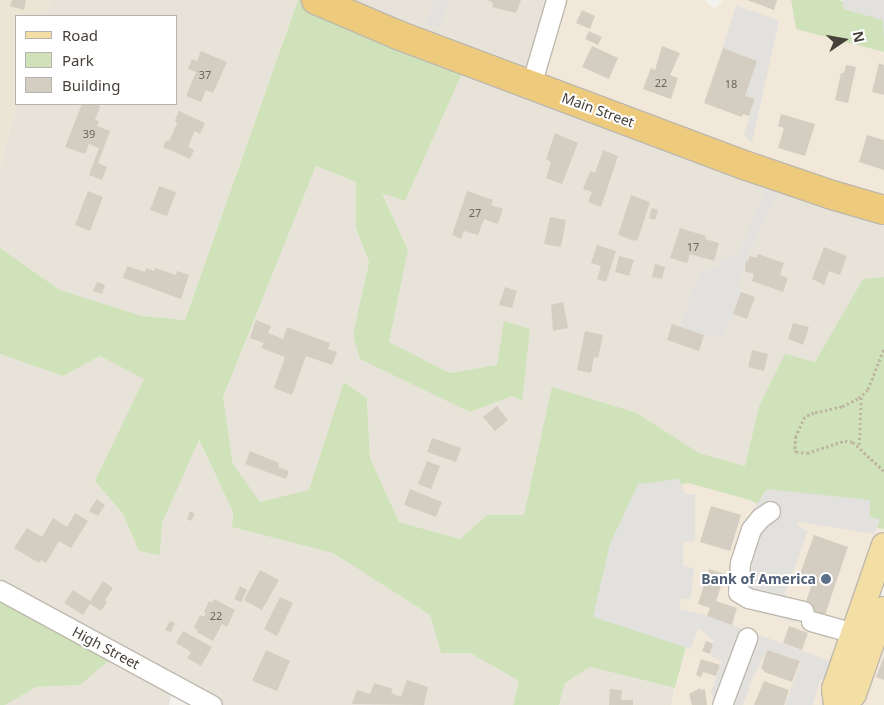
<!DOCTYPE html>
<style>
body{margin:0}
#map{position:relative;width:884px;height:705px;overflow:hidden;background:#f3f1eb;font-family:"Noto Sans",sans-serif}
div>[style]{position:absolute}
.residential>*{inset:0;background:#e7e3d9}
.commercial>*{inset:0;background:#f2e8d9}
.education>*{inset:0;background:#ebe5d6}
.green>*{inset:0;background:#cfe2b9}
.parking>*{inset:0;background:#e3e1de}
.building>*{inset:0;background:#d4cdc1}
.path>*{height:2.5px;margin-top:-1.25px;transform-origin:0;background:repeating-linear-gradient(90deg,#beb4a1 0 2.5px,transparent 0 5px)}
.roads{filter:drop-shadow(1px 0 #beb9ae) drop-shadow(-1px 0 #beb9ae) drop-shadow(0 1px #beb9ae) drop-shadow(0 -1px #beb9ae)}
.minor>*{height:19px;margin:-9.5px;padding:0 9.5px;transform-origin:9.5px;border-radius:9.5px;background:#fff}
.major>*{height:24px;margin:-12px;padding:0 12px;transform-origin:12px;border-radius:12px;background:#f3dea4}
.highway>*{height:28px;margin:-14px;padding:0 14px;transform-origin:14px;border-radius:14px;background:#edca7c}
.dots>*{width:14px;height:14px;translate:-50% -50%;box-sizing:border-box;border:2px solid #fff;border-radius:50%}
span{translate:-50% -50%;white-space:nowrap;text-align:center;line-height:1.15;-webkit-text-stroke:4px #fff;paint-order:stroke}
.number-label{font-size:11px;color:#6a655b}
.number-label span{-webkit-text-stroke-width:0}
.street-label{font-size:14px;color:#474239}
.service-label{font-size:14px;color:#4e5e75;font-weight:700}
.right{translate:-100% -50%;text-align:right}
.legend{position:absolute;left:15px;top:15px;width:162px;height:90px;box-sizing:border-box;background:#fff;border:1px solid #b5b3b0;margin:0;padding:6px 9px;list-style:none;font-size:15px;color:#474239}
.legend li{display:flex;align-items:center;gap:10px;height:25px}
.legend b{width:25px;border:1px solid #b5b3b0}
.north{position:absolute;left:819px;top:15px;width:50px;height:50px;-webkit-text-stroke:4px #fff;paint-order:stroke;rotate:78deg;font-size:14px;font-weight:700;line-height:20px;text-align:center;color:#474239}
.north::after{content:'';display:block;margin:auto;width:18px;height:22px;background:#474239;clip-path:polygon(50% 0,100% 100%,50% 72%,0 100%)}
</style>
<div id="map">
<div class="residential">
<i style="clip-path:polygon(51px 0,298px 0,185px 320px,142px 316px,60px 290px,0 248px,0 167px,17px 104px,176px 104px,176px 16px,45px 16px)"></i>
<i style="clip-path:polygon(353px 0,556px 0,884px 218px,884px 277px,863px 280px,815px 362px,759px 406px,745px 466px,699px 453px,637px 413px,524px 515px,487px 515px,460px 539px,399px 522px,370px 458px,367px 398px,345px 382px,309px 491px,260px 502px,233px 464px,223px 397px,316px 166px,356px 182px,356px 228px,369px 262px,353px 334px,470px 412px,512px 396px,522px 400px,497px 365px,450px 373px,389px 342px,408px 250px,382px 192px,405px 201px,468px 60px,347px 13px)"></i>
<i style="clip-path:polygon(0 354px,63px 376px,100px 356px,145px 379px,95px 481px,123px 514px,139px 551px,160px 554px,162px 523px,198px 439px,233px 512px,232px 527px,333px 553px,430px 615px,441px 653px,470px 653px,519px 681px,513px 705px,212px 705px,174px 686px,169px 705px,5px 705px,36px 687px,80px 685px,0 590px)"></i>
<i style="clip-path:polygon(590px 667px,675px 688px,671px 705px,559px 705px,565px 683px)"></i>
</div>
<div class="commercial">
<i style="clip-path:polygon(556px 0,705px 0,714px 9px,724px 0,791px 0,796px 29px,884px 52px,884px 210px,531px 85px)"></i>
<i style="clip-path:polygon(688px 483px,750px 500px,770px 511px,821px 516px,884px 529px,884px 545px,836px 705px,671px 705px,693px 621px,667px 613px,641px 493px)"></i>
<i style="clip-path:polygon(884px 609px,884px 705px,844px 705px)"></i>
</div>
<div class="education">
<i style="clip-path:polygon(0 0,51px 0,45px 16px,16px 16px,17px 104px,0 167px)"></i>
</div>
<div class="green">
<i style="clip-path:polygon(298px 0,316px 0,468px 60px,405px 201px,382px 193px,408px 250px,389px 342px,450px 373px,497px 365px,504px 321px,530px 329px,522px 401px,512px 396px,470px 412px,360px 359px,353px 334px,369px 262px,356px 228px,356px 182px,316px 166px,223px 397px,233px 464px,260px 502px,309px 490px,344px 382px,367px 398px,370px 458px,399px 522px,460px 539px,487px 515px,524px 515px,552px 387px,637px 413px,699px 453px,745px 466px,759px 406px,785px 354px,815px 362px,863px 279px,884px 277px,884px 529px,821px 516px,770px 511px,750px 500px,688px 483px,641px 493px,603px 594px,693px 621px,675px 688px,590px 667px,565px 683px,559px 705px,513px 705px,519px 681px,470px 653px,441px 653px,430px 615px,333px 553px,232px 527px,233px 512px,199px 440px,162px 523px,160px 555px,139px 551px,123px 514px,95px 481px,144px 379px,100px 356px,63px 376px,0 354px,0 248px,60px 290px,142px 316px,185px 320px)"></i>
<i style="clip-path:polygon(791px 0,838px 0,884px 13px,884px 52px,796px 29px)"></i>
<i style="clip-path:polygon(0 590px,116px 654px,80px 685px,36px 687px,5px 705px,0 705px)"></i>
</div>
<div class="parking">
<i style="clip-path:polygon(435px 0,448px 0,440px 28px,426px 24px)"></i>
<i style="clip-path:polygon(842px 0,884px 0,884px 42px,883px 20px,843px 9px)"></i>
<i style="clip-path:polygon(736px 5px,779px 21px,752px 143px,744px 135px,755px 99px,745px 96px,757px 61px,723px 48px)"></i>
<i style="clip-path:polygon(766px 187px,778px 189px,738px 279px,741px 292px,723px 339px,680px 327px,699px 273px,717px 268px,721px 259px,739px 252px)"></i>
<i style="clip-path:polygon(679px 479px,685px 494px,695px 494px,695px 541px,683px 542px,683px 566px,694px 568px,691px 599px,681px 599px,679px 609px,702px 614px,830px 661px,827px 678px,820px 680px,813px 705px,785px 705px,801px 662px,767px 650px,753px 677px,743px 705px,715px 705px,711px 692px,722px 661px,711px 656px,713px 640px,698px 628px,691px 649px,593px 617px,610px 544px,638px 484px)"></i>
<i style="clip-path:polygon(767px 489px,870px 500px,870px 517px,880px 519px,875px 534px,799px 522px,797px 526px,808px 531px,785px 593px,788px 600px,801px 607px,795px 623px,747px 607px,737px 547px,754px 508px)"></i>
</div>
<div class="building">
<i style="clip-path:polygon(12px 0,26px 0,24px 10px,10px 6px)"></i>
<i style="clip-path:polygon(487px 0,521px 0,516px 13px,492px 7px,493px 3px)"></i>
<i style="clip-path:polygon(747px 0,777px 0,774px 10px)"></i>
<i style="clip-path:polygon(582px 10px,595px 16px,590px 29px,576px 23px)"></i>
<i style="clip-path:polygon(589px 31px,602px 37px,598px 45px,585px 39px)"></i>
<i style="clip-path:polygon(592px 46px,618px 58px,609px 79px,582px 67px)"></i>
<i style="clip-path:polygon(662px 46px,680px 53px,670px 75px,678px 78px,671px 99px,643px 89px,651px 68px,655px 70px)"></i>
<i style="clip-path:polygon(723px 48px,757px 61px,745px 96px,755px 99px,749px 116px,743px 114px,742px 117px,704px 103px)"></i>
<i style="clip-path:polygon(201px 51px,227px 62px,213px 93px,206px 90px,201px 102px,186px 96px,196px 72px,188px 69px,192px 59px,197px 61px)"></i>
<i style="clip-path:polygon(879px 63px,884px 65px,884px 95px,872px 92px)"></i>
<i style="clip-path:polygon(846px 65px,856px 67px,848px 103px,835px 100px,841px 73px,844px 73px)"></i>
<i style="clip-path:polygon(82px 104px,99px 104px,100px 107px,95px 120px,99px 121px,97px 126px,110px 131px,98px 163px,107px 167px,102px 180px,89px 175px,99px 148px,89px 144px,85px 154px,65px 147px)"></i>
<i style="clip-path:polygon(179px 111px,205px 123px,200px 134px,195px 131px,188px 147px,194px 150px,190px 159px,163px 147px,166px 140px,169px 141px,177px 124px,175px 120px)"></i>
<i style="clip-path:polygon(781px 114px,815px 124px,805px 156px,778px 148px,784px 128px,778px 126px)"></i>
<i style="clip-path:polygon(555px 133px,578px 143px,562px 184px,546px 178px,551px 162px,546px 159px)"></i>
<i style="clip-path:polygon(867px 135px,884px 140px,884px 170px,859px 162px)"></i>
<i style="clip-path:polygon(603px 150px,618px 156px,601px 207px,588px 202px,592px 192px,583px 189px,590px 171px,595px 173px)"></i>
<i style="clip-path:polygon(159px 186px,176px 192px,167px 216px,150px 210px)"></i>
<i style="clip-path:polygon(88px 191px,103px 197px,90px 231px,75px 225px)"></i>
<i style="clip-path:polygon(467px 191px,493px 200px,491px 205px,503px 209px,498px 224px,484px 219px,478px 235px,464px 231px,461px 239px,452px 235px)"></i>
<i style="clip-path:polygon(631px 195px,650px 202px,638px 239px,635px 241px,618px 235px)"></i>
<i style="clip-path:polygon(652px 208px,658px 210px,655px 220px,649px 218px)"></i>
<i style="clip-path:polygon(550px 217px,566px 220px,561px 247px,544px 244px)"></i>
<i style="clip-path:polygon(680px 228px,706px 236px,705px 239px,719px 243px,714px 261px,690px 254px,687px 263px,670px 258px)"></i>
<i style="clip-path:polygon(597px 245px,616px 251px,606px 282px,597px 279px,601px 266px,591px 263px)"></i>
<i style="clip-path:polygon(824px 247px,847px 256px,840px 275px,829px 271px,824px 285px,812px 279px)"></i>
<i style="clip-path:polygon(758px 254px,784px 263px,780px 275px,788px 278px,783px 292px,752px 281px,754px 274px,745px 271px,746px 260px,748px 261px,750px 256px,756px 258px)"></i>
<i style="clip-path:polygon(619px 256px,634px 260px,629px 276px,615px 272px)"></i>
<i style="clip-path:polygon(655px 264px,665px 267px,662px 279px,652px 277px)"></i>
<i style="clip-path:polygon(127px 266px,145px 272px,146px 268px,154px 271px,155px 268px,176px 275px,177px 271px,189px 275px,181px 299px,123px 278px)"></i>
<i style="clip-path:polygon(97px 282px,105px 285px,102px 294px,93px 291px)"></i>
<i style="clip-path:polygon(505px 287px,517px 291px,512px 308px,499px 305px)"></i>
<i style="clip-path:polygon(741px 292px,755px 297px,747px 319px,733px 314px)"></i>
<i style="clip-path:polygon(563px 302px,568px 328px,553px 331px,551px 305px)"></i>
<i style="clip-path:polygon(256px 320px,271px 326px,268px 333px,283px 339px,287px 327px,330px 343px,328px 349px,337px 352px,332px 365px,306px 356px,292px 395px,274px 388px,285px 357px,261px 348px,264px 343px,250px 338px)"></i>
<i style="clip-path:polygon(793px 323px,809px 327px,803px 345px,788px 339px)"></i>
<i style="clip-path:polygon(672px 324px,704px 335px,699px 351px,667px 340px)"></i>
<i style="clip-path:polygon(585px 331px,603px 335px,598px 358px,594px 357px,591px 373px,577px 370px)"></i>
<i style="clip-path:polygon(752px 350px,768px 354px,764px 371px,748px 367px)"></i>
<i style="clip-path:polygon(497px 406px,508px 420px,495px 431px,483px 417px)"></i>
<i style="clip-path:polygon(432px 438px,461px 448px,456px 462px,427px 452px)"></i>
<i style="clip-path:polygon(250px 451px,279px 463px,278px 467px,289px 471px,286px 479px,245px 464px)"></i>
<i style="clip-path:polygon(427px 461px,440px 466px,431px 489px,418px 484px)"></i>
<i style="clip-path:polygon(410px 489px,442px 502px,436px 517px,404px 505px)"></i>
<i style="clip-path:polygon(97px 499px,105px 505px,98px 516px,89px 511px)"></i>
<i style="clip-path:polygon(711px 506px,741px 515px,730px 551px,700px 542px)"></i>
<i style="clip-path:polygon(190px 511px,195px 514px,191px 521px,187px 519px)"></i>
<i style="clip-path:polygon(75px 513px,88px 521px,71px 548px,59px 541px,46px 563px,41px 560px,39px 563px,14px 548px,27px 528px,42px 537px,53px 518px,67px 527px)"></i>
<i style="clip-path:polygon(814px 535px,848px 547px,825px 615px,814px 611px,809px 625px,799px 621px,814px 579px,800px 574px)"></i>
<i style="clip-path:polygon(709px 569px,725px 574px,716px 601px,737px 608px,732px 625px,707px 616px,710px 608px,698px 604px)"></i>
<i style="clip-path:polygon(260px 570px,279px 580px,262px 610px,244px 600px)"></i>
<i style="clip-path:polygon(103px 581px,113px 588px,105px 600px,107px 602px,101px 611px,90px 604px,83px 615px,64px 603px,73px 590px,90px 601px)"></i>
<i style="clip-path:polygon(240px 586px,247px 590px,241px 602px,234px 599px)"></i>
<i style="clip-path:polygon(280px 597px,293px 603px,277px 636px,264px 629px)"></i>
<i style="clip-path:polygon(214px 599px,235px 610px,227px 627px,222px 624px,213px 641px,197px 632px,198px 630px,194px 628px,200px 615px,204px 617px,206px 613px,204px 612px,209px 601px,212px 602px)"></i>
<i style="clip-path:polygon(170px 621px,175px 623px,171px 632px,165px 630px)"></i>
<i style="clip-path:polygon(789px 626px,808px 633px,802px 650px,783px 643px)"></i>
<i style="clip-path:polygon(183px 631px,212px 647px,201px 666px,187px 658px,191px 652px,176px 643px)"></i>
<i style="clip-path:polygon(706px 641px,713px 644px,710px 654px,702px 651px)"></i>
<i style="clip-path:polygon(266px 650px,290px 661px,277px 691px,252px 681px)"></i>
<i style="clip-path:polygon(767px 650px,800px 661px,792px 682px,764px 672px,764px 670px,761px 669px)"></i>
<i style="clip-path:polygon(884px 656px,884px 680px,876px 677px)"></i>
<i style="clip-path:polygon(701px 659px,720px 665px,716px 676px,703px 672px,701px 677px,696px 675px)"></i>
<i style="clip-path:polygon(407px 680px,428px 687px,424px 705px,352px 704px,357px 690px,370px 694px,374px 683px,393px 689px,391px 693px,401px 697px)"></i>
<i style="clip-path:polygon(764px 681px,789px 690px,784px 705px,754px 705px)"></i>
<i style="clip-path:polygon(700px 688px,701px 690px,705px 689px,707px 705px,692px 705px,689px 694px)"></i>
<i style="clip-path:polygon(610px 689px,622px 690px,621px 700px,633px 700px,633px 705px,609px 705px)"></i>
</div>
<div class="path">
<i style="left:884px;top:350px;width:43px;rotate:111.8deg"></i>
<i style="left:868px;top:390px;width:13px;rotate:138deg"></i>
<i style="left:858px;top:399px;width:18px;rotate:153deg"></i>
<i style="left:842px;top:407px;width:29px;rotate:168deg"></i>
<i style="left:814px;top:413px;width:10px;rotate:156deg"></i>
<i style="left:805px;top:417px;width:21px;rotate:115deg"></i>
<i style="left:796px;top:436px;width:14px;rotate:94deg"></i>
<i style="left:795px;top:450px;width:2px;rotate:63deg"></i>
<i style="left:796px;top:452px;width:11px;rotate:5deg"></i>
<i style="left:807px;top:453px;width:40px;rotate:-18deg"></i>
<i style="left:845px;top:441px;width:8px;rotate:7deg"></i>
<i style="left:853px;top:442px;width:42px;rotate:43.1deg"></i>
<i style="left:859px;top:445px;width:48px;rotate:-87.6deg"></i>
</div>
<div class="roads">
<div class="minor">
<i style="left:531px;top:85px;width:89px;rotate:-73.6deg"></i>
<i style="left:770px;top:511px;width:12px;rotate:145deg"></i>
<i style="left:760px;top:518px;width:14px;rotate:129deg"></i>
<i style="left:751px;top:529px;width:35px;rotate:108deg"></i>
<i style="left:740px;top:562px;width:30px;rotate:94deg"></i>
<i style="left:738px;top:592px;width:12px;rotate:31deg"></i>
<i style="left:748px;top:598px;width:57px;rotate:13.3deg"></i>
<i style="left:0;top:590px;width:241px;rotate:28.5deg"></i>
<i style="left:811px;top:621px;width:45px;rotate:15.6deg"></i>
<i style="left:722px;top:705px;width:72px;rotate:-69.5deg"></i>
</div>
<div class="major">
<i style="left:836px;top:705px;width:16px;rotate:-97deg"></i>
<i style="left:834px;top:689px;width:152px;rotate:-70.9deg"></i>
<i style="left:844px;top:705px;width:15px;rotate:-48deg"></i>
<i style="left:854px;top:694px;width:90px;rotate:-70.6deg"></i>
</div>
<div class="highway">
<i style="left:316px;top:0;width:89px;rotate:23.1deg"></i>
<i style="left:398px;top:35px;width:373px;rotate:20.6deg"></i>
<i style="left:747px;top:166px;width:90px;rotate:18.8deg"></i>
<i style="left:832px;top:195px;width:54px;rotate:16.1deg"></i>
</div>
</div>
<div class="dots">
<i style="left:826px;top:579px;background:#5c6f8a"></i>
</div>
<div class="number-label">
<span style="left:205px;top:75px">37</span>
<span style="left:661px;top:83px">22</span>
<span style="left:731px;top:84px">18</span>
<span style="left:89px;top:134px">39</span>
<span style="left:475px;top:213px">27</span>
<span style="left:693px;top:247px">17</span>
<span style="left:216px;top:616px">22</span>
</div>
<div class="street-label">
<span style="left:598px;top:110px;rotate:20deg">Main Street</span>
<span style="left:106px;top:648px;rotate:28deg">High Street</span>
</div>
<div class="service-label">
<span class="right" style="left:816px;top:579px">Bank of America</span>
</div>
<ul class="legend">
<li><b style="height:6px;background:#f3dea4"></b>Road</li>
<li><b style="height:14px;background:#cfe2b9"></b>Park</li>
<li><b style="height:14px;background:#d4cdc1"></b>Building</li>
</ul>
<div class="north">N</div>
</div>
